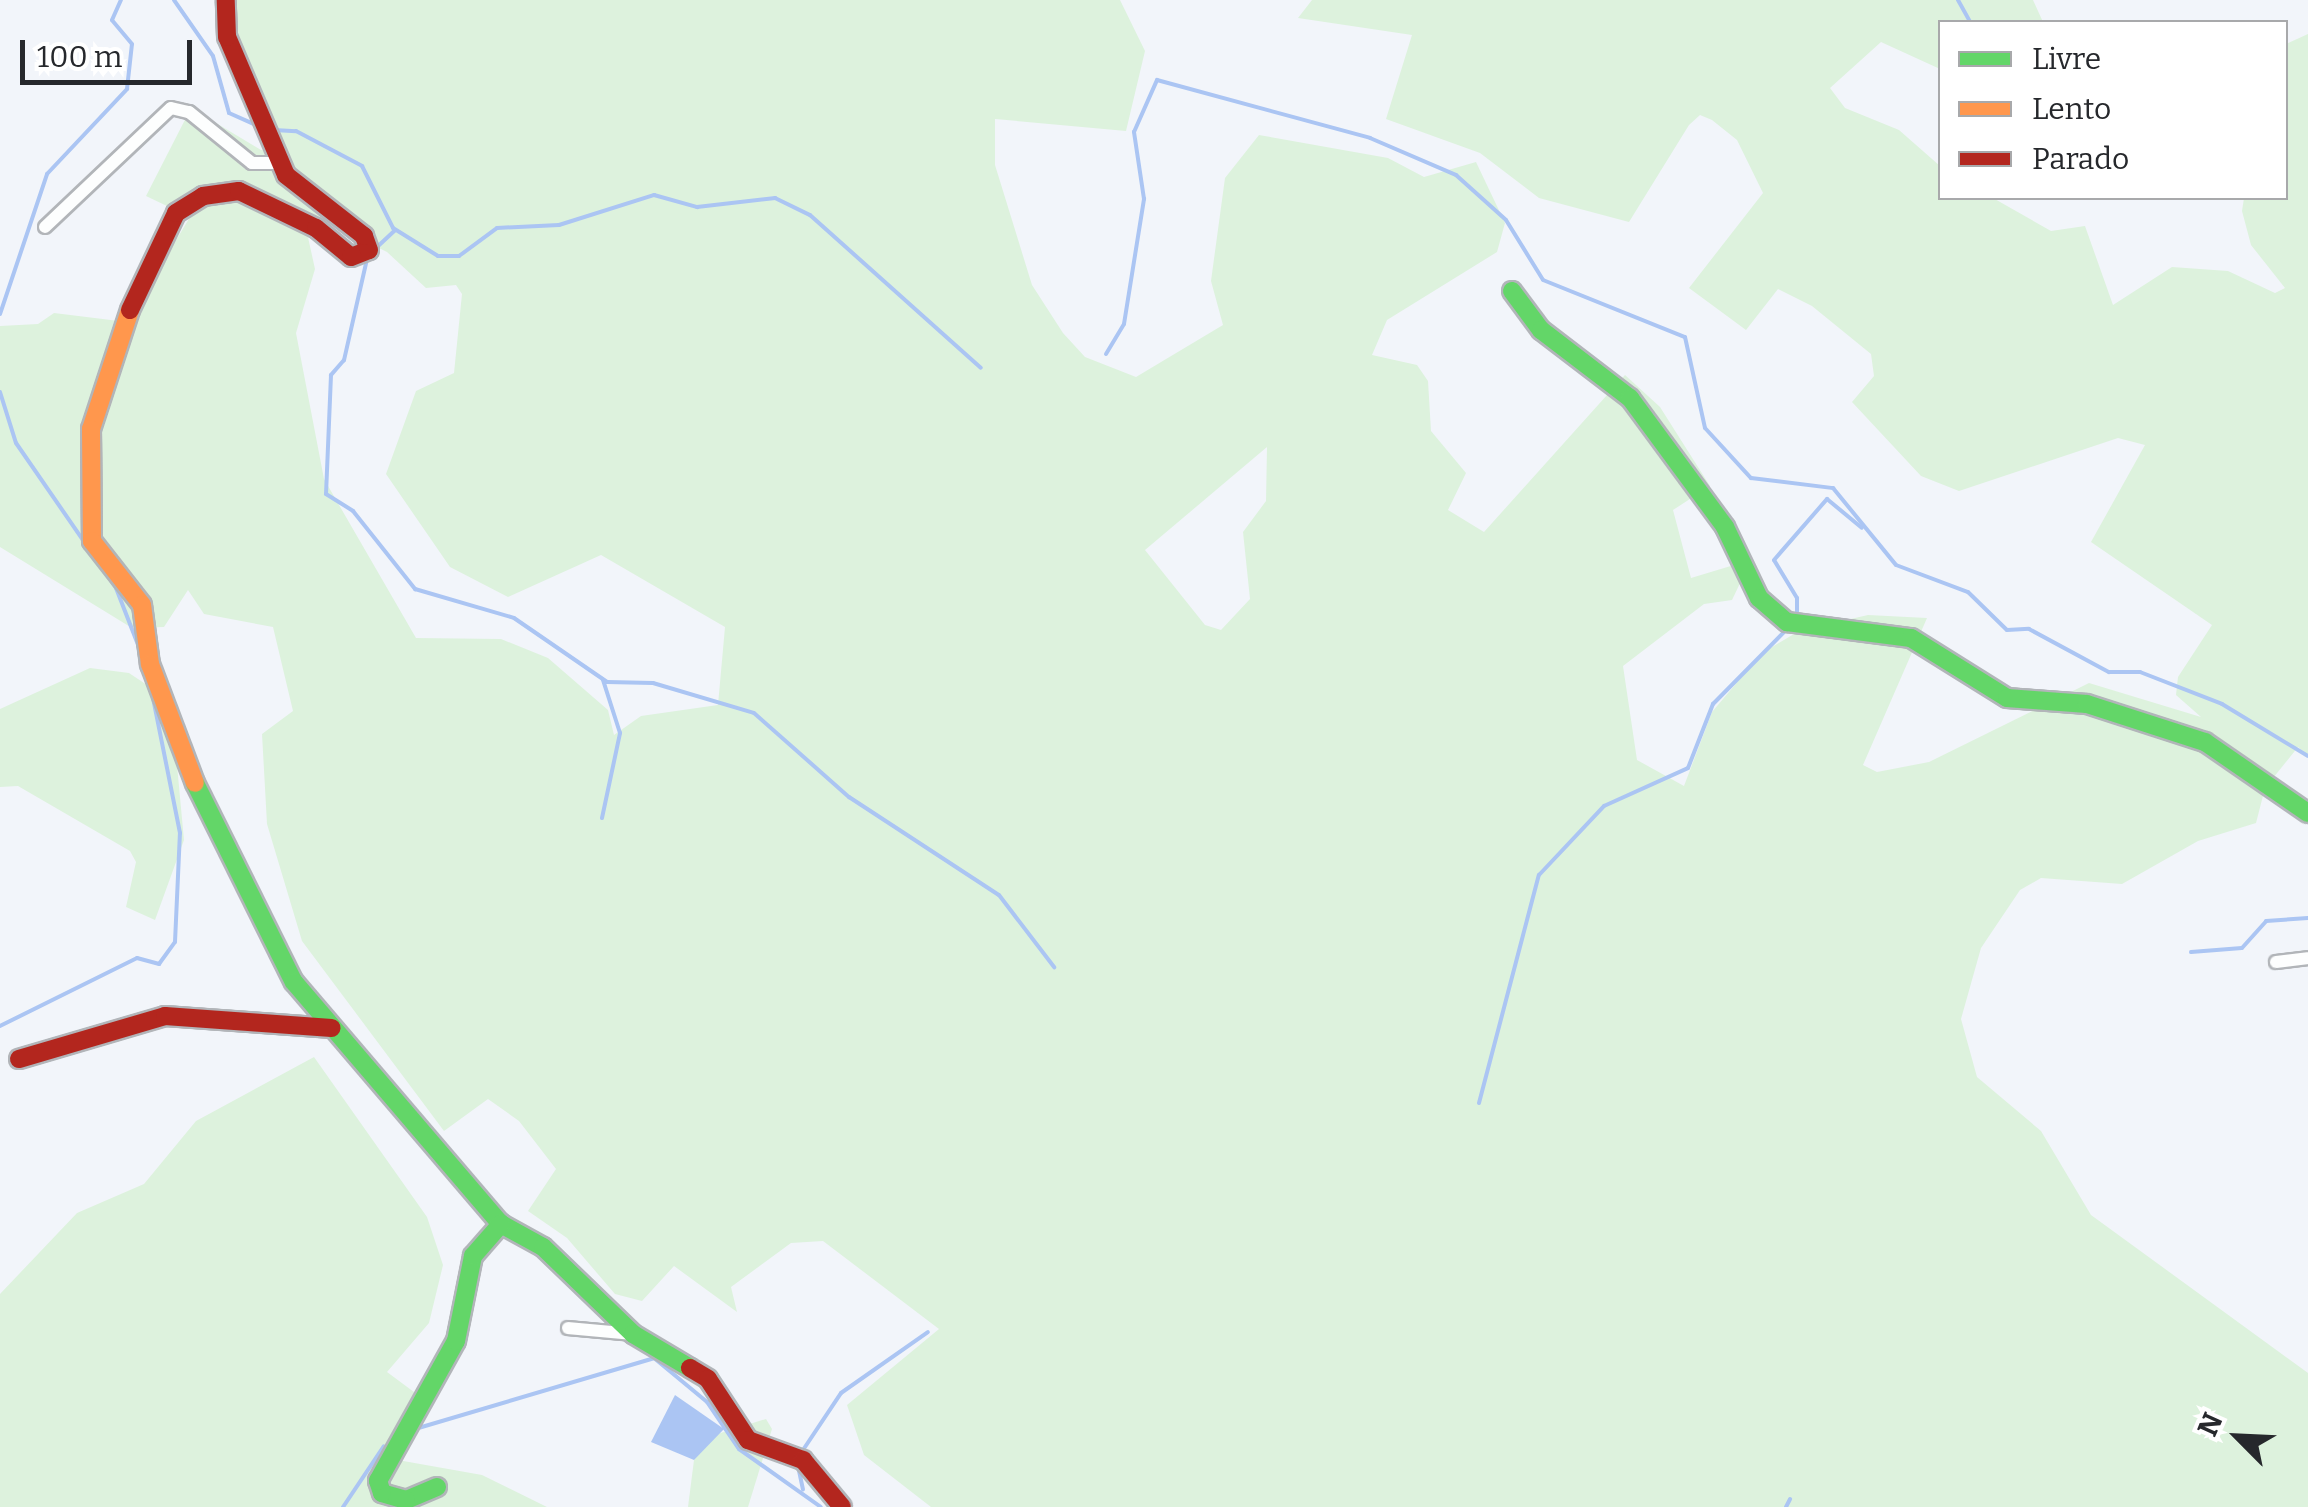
<!DOCTYPE html>
<style>
body{margin:0}
#map{position:relative;width:2308px;height:1507px;overflow:hidden;background:#f2f5fa;font-family:Bitter,serif}
div>[style]{position:absolute}
.green>*{inset:0;background:#ddf2dd}
.water>*{inset:0;background:#abc5f3}
.stream>*{height:4px;margin:-2px;padding:0 2px;transform-origin:2px;border-radius:2px;background:#abc5f3}
.roads{filter:drop-shadow(2px 0 #b2b5b9) drop-shadow(-2px 0 #b2b5b9) drop-shadow(0 2px #b2b5b9) drop-shadow(0 -2px #b2b5b9)}
.street>*{height:12px;margin:-6px;padding:0 6px;transform-origin:6px;border-radius:6px;background:#fdfefe}
.fast>*{height:18px;margin:-9px;padding:0 9px;transform-origin:9px;border-radius:9px;background:#63d668}
.slow>*{height:18px;margin:-9px;padding:0 9px;transform-origin:9px;border-radius:9px;background:#ff974d}
.jam>*{height:18px;margin:-9px;padding:0 9px;transform-origin:9px;border-radius:9px;background:#b3261e}
span{translate:-50% -50%;white-space:nowrap;text-align:center;line-height:1.15;-webkit-text-stroke:9px #fff;paint-order:stroke}
.legend{position:absolute;left:1938px;top:20px;width:350px;height:180px;box-sizing:border-box;background:#fff;border:2px solid #a8a9ab;margin:0;padding:12px 18px;list-style:none;font-size:30px;color:#26282c}
.legend li{display:flex;align-items:center;gap:20px;height:50px}
.legend b{width:50px;border:2px solid #a8a9ab}
.north{position:absolute;left:2188px;top:1387px;width:100px;height:100px;-webkit-text-stroke:8px #fff;paint-order:stroke;rotate:294deg;font-size:28px;font-weight:700;line-height:40px;text-align:center;color:#26282c}
.north::after{content:'';display:block;margin:auto;width:35px;height:45px;background:#26282c;clip-path:polygon(50% 0,100% 100%,50% 72%,0 100%)}
.scale{position:absolute;left:20px;top:40px;width:172px;height:45px;box-sizing:border-box;border:5px solid #26282c;border-top:0;padding-left:12px;font-size:30px;line-height:35px;white-space:nowrap;color:#26282c;-webkit-text-stroke:8px #fff;paint-order:stroke}
</style>
<div id="map">
<div class="green">
<i style="clip-path:polygon(evenodd,235px 0,1120px 0,1145px 51px,1126px 131px,995px 119px,995px 165px,1032px 285px,1063px 333px,1085px 357px,1136px 377px,1223px 325px,1211px 281px,1225px 178px,1259px 135px,1388px 158px,1424px 177px,1476px 162px,1505px 223px,1497px 252px,1387px 320px,1372px 355px,1417px 365px,1428px 381px,1431px 431px,1466px 473px,1448px 510px,1484px 532px,1625px 375px,1660px 407px,1710px 486px,1673px 510px,1691px 578px,1734px 565px,1743px 577px,1732px 600px,1704px 604px,1623px 666px,1637px 760px,1684px 786px,1712px 712px,1762px 653px,1799px 631px,1868px 615px,1927px 618px,1863px 765px,1877px 772px,1929px 762px,2089px 683px,2201px 717px,2176px 695px,2178px 677px,2212px 625px,2091px 542px,2145px 445px,2118px 438px,1959px 491px,1921px 476px,1852px 402px,1874px 376px,1871px 354px,1812px 306px,1778px 289px,1746px 330px,1689px 288px,1763px 193px,1737px 140px,1712px 120px,1700px 115px,1689px 125px,1629px 222px,1539px 198px,1480px 153px,1386px 119px,1412px 35px,1298px 18px,1312px 0,2033px 0,2043px 22px,1940px 22px,1940px 69px,1881px 42px,1830px 88px,1845px 108px,1899px 130px,1940px 166px,1940px 198px,1993px 198px,2051px 231px,2085px 226px,2113px 305px,2172px 267px,2228px 271px,2275px 293px,2285px 288px,2251px 245px,2242px 211px,2244px 198px,2286px 198px,2286px 44px,2308px 34px,2308px 756px,2298px 747px,2265px 788px,2256px 823px,2198px 841px,2122px 884px,2041px 878px,2020px 890px,1981px 948px,1961px 1019px,1977px 1077px,2041px 1131px,2091px 1215px,2308px 1373px,2308px 1507px,931px 1507px,864px 1455px,847px 1405px,939px 1329px,823px 1241px,791px 1243px,731px 1287px,737px 1312px,674px 1266px,642px 1301px,615px 1294px,567px 1238px,528px 1211px,556px 1169px,519px 1121px,488px 1099px,444px 1131px,302px 941px,267px 824px,262px 734px,293px 711px,273px 627px,204px 614px,188px 590px,164px 627px,132px 628px,0 547px,0 326px,38px 324px,54px 313px,127px 322px,190px 217px,146px 196px,191px 108px,261px 150px,287px 150px,237px 41px,235px 0,302px 210px,387px 252px,426px 288px,456px 285px,462px 294px,454px 373px,416px 391px,386px 474px,450px 567px,508px 597px,601px 555px,725px 627px,718px 705px,641px 716px,614px 735px,608px 710px,548px 658px,501px 639px,416px 638px,324px 479px,296px 333px,315px 269px,302px 210px,235px 0,1267px 447px,1266px 501px,1243px 532px,1250px 599px,1221px 630px,1205px 625px,1145px 550px,1267px 447px)"></i>
<i style="clip-path:polygon(90px 668px,129px 673px,150px 687px,174px 733px,184px 840px,155px 920px,126px 907px,136px 862px,130px 851px,18px 786px,0 787px,0 709px)"></i>
<i style="clip-path:polygon(314px 1057px,427px 1217px,443px 1265px,429px 1323px,387px 1372px,418px 1395px,392px 1459px,482px 1475px,547px 1507px,0 1507px,0 1294px,77px 1213px,144px 1184px,196px 1121px)"></i>
<i style="clip-path:polygon(766px 1419px,772px 1429px,748px 1507px,688px 1507px,694px 1460px,711px 1436px)"></i>
</div>
<div class="water">
<i style="clip-path:polygon(675px 1395px,724px 1429px,694px 1460px,651px 1442px)"></i>
</div>
<div class="stream">
<i style="left:174px;top:0;width:68px;rotate:55.1deg"></i>
<i style="left:213px;top:56px;width:59px;rotate:74.3deg"></i>
<i style="left:229px;top:113px;width:32px;rotate:24deg"></i>
<i style="left:1958px;top:0;width:25px;rotate:61deg"></i>
<i style="left:274px;top:130px;width:22px;rotate:3deg"></i>
<i style="left:296px;top:131px;width:75px;rotate:27.9deg"></i>
<i style="left:362px;top:166px;width:69px;rotate:63.4deg"></i>
<i style="left:393px;top:228px;width:53px;rotate:31.9deg"></i>
<i style="left:438px;top:256px;width:21px"></i>
<i style="left:459px;top:256px;width:47px;rotate:-36.4deg"></i>
<i style="left:497px;top:228px;width:62px;rotate:-2.8deg"></i>
<i style="left:559px;top:225px;width:100px;rotate:-17.5deg"></i>
<i style="left:654px;top:195px;width:45px;rotate:15.6deg"></i>
<i style="left:697px;top:207px;width:79px;rotate:-6.6deg"></i>
<i style="left:775px;top:198px;width:39px;rotate:26deg"></i>
<i style="left:810px;top:215px;width:229px;rotate:41.8deg"></i>
<i style="left:376px;top:248px;width:26px;rotate:-43deg"></i>
<i style="left:367px;top:259px;width:104px;rotate:102.8deg"></i>
<i style="left:344px;top:360px;width:20px;rotate:131deg"></i>
<i style="left:331px;top:375px;width:119px;rotate:92.4deg"></i>
<i style="left:326px;top:494px;width:32px;rotate:32deg"></i>
<i style="left:353px;top:511px;width:100px;rotate:51.5deg"></i>
<i style="left:415px;top:589px;width:103px;rotate:16.3deg"></i>
<i style="left:514px;top:618px;width:113px;rotate:34.5deg"></i>
<i style="left:607px;top:682px;width:46px;rotate:1.2deg"></i>
<i style="left:653px;top:683px;width:105px;rotate:16.5deg"></i>
<i style="left:754px;top:713px;width:127px;rotate:41.5deg"></i>
<i style="left:849px;top:797px;width:179px;rotate:33.2deg"></i>
<i style="left:999px;top:895px;width:91px;rotate:52.6deg"></i>
<i style="left:0;top:314px;width:148px;rotate:-71.4deg"></i>
<i style="left:47px;top:174px;width:117px;rotate:-46.7deg"></i>
<i style="left:127px;top:89px;width:45px;rotate:-83.7deg"></i>
<i style="left:132px;top:44px;width:31px;rotate:-130deg"></i>
<i style="left:112px;top:20px;width:22px;rotate:-66deg"></i>
<i style="left:1106px;top:354px;width:35px;rotate:-59deg"></i>
<i style="left:1124px;top:324px;width:127px;rotate:-80.9deg"></i>
<i style="left:1144px;top:199px;width:68px;rotate:-98.5deg"></i>
<i style="left:1134px;top:132px;width:57px;rotate:-66.1deg"></i>
<i style="left:1157px;top:80px;width:221px;rotate:15.2deg"></i>
<i style="left:1370px;top:138px;width:94px;rotate:23.3deg"></i>
<i style="left:1456px;top:175px;width:67px;rotate:42deg"></i>
<i style="left:1506px;top:220px;width:70px;rotate:58.3deg"></i>
<i style="left:1543px;top:280px;width:153px;rotate:21.9deg"></i>
<i style="left:1685px;top:337px;width:93px;rotate:77.6deg"></i>
<i style="left:1705px;top:428px;width:68px;rotate:47.4deg"></i>
<i style="left:1751px;top:478px;width:83px;rotate:7deg"></i>
<i style="left:1833px;top:488px;width:99px;rotate:50.7deg"></i>
<i style="left:1896px;top:565px;width:77px;rotate:20.6deg"></i>
<i style="left:1968px;top:592px;width:54px;rotate:44.3deg"></i>
<i style="left:2007px;top:630px;width:22px;rotate:-3deg"></i>
<i style="left:2029px;top:629px;width:91px;rotate:28.3deg"></i>
<i style="left:2109px;top:672px;width:31px"></i>
<i style="left:2140px;top:672px;width:88px;rotate:21.3deg"></i>
<i style="left:2222px;top:704px;width:100px;rotate:31.2deg"></i>
<i style="left:0;top:392px;width:53px;rotate:72.6deg"></i>
<i style="left:16px;top:443px;width:176px;rotate:55.4deg"></i>
<i style="left:116px;top:588px;width:66px;rotate:68.8deg"></i>
<i style="left:1797px;top:618px;width:20px;rotate:-90deg"></i>
<i style="left:1797px;top:598px;width:44px;rotate:-121.2deg"></i>
<i style="left:1774px;top:560px;width:81px;rotate:-49deg"></i>
<i style="left:1827px;top:499px;width:45px;rotate:39.6deg"></i>
<i style="left:602px;top:818px;width:87px;rotate:-78deg"></i>
<i style="left:620px;top:733px;width:56px;rotate:-107.8deg"></i>
<i style="left:2191px;top:952px;width:51px;rotate:-4.5deg"></i>
<i style="left:2242px;top:948px;width:36px;rotate:-48deg"></i>
<i style="left:2266px;top:921px;width:42px;rotate:-4.1deg"></i>
<i style="left:0;top:1026px;width:153px;rotate:-26.4deg"></i>
<i style="left:137px;top:958px;width:23px;rotate:15deg"></i>
<i style="left:159px;top:964px;width:27px;rotate:-54deg"></i>
<i style="left:175px;top:942px;width:109px;rotate:-87.4deg"></i>
<i style="left:180px;top:833px;width:143px;rotate:-101.3deg"></i>
<i style="left:1479px;top:1103px;width:236px;rotate:-75.3deg"></i>
<i style="left:1539px;top:875px;width:95px;rotate:-46.7deg"></i>
<i style="left:1604px;top:806px;width:92px;rotate:-24.3deg"></i>
<i style="left:1688px;top:768px;width:69px;rotate:-68.7deg"></i>
<i style="left:1713px;top:704px;width:107px;rotate:-45.4deg"></i>
<i style="left:415px;top:1429px;width:249px;rotate:-16.5deg"></i>
<i style="left:654px;top:1358px;width:69px;rotate:39.7deg"></i>
<i style="left:707px;top:1402px;width:57px;rotate:55.8deg"></i>
<i style="left:739px;top:1449px;width:100px;rotate:35.3deg"></i>
<i style="left:801px;top:1453px;width:72px;rotate:-56.3deg"></i>
<i style="left:841px;top:1393px;width:106px;rotate:-35deg"></i>
<i style="left:798px;top:1466px;width:24px;rotate:78deg"></i>
<i style="left:343px;top:1507px;width:73px;rotate:-56.1deg"></i>
<i style="left:1786px;top:1507px;width:9px;rotate:-63deg"></i>
</div>
<div class="roads">
<div class="street">
<i style="left:45px;top:227px;width:173px;rotate:-43.4deg"></i>
<i style="left:171px;top:108px;width:18px;rotate:13deg"></i>
<i style="left:189px;top:112px;width:81px;rotate:39deg"></i>
<i style="left:252px;top:163px;width:28px"></i>
<i style="left:2276px;top:962px;width:32px;rotate:-7deg"></i>
<i style="left:568px;top:1328px;width:65px;rotate:5.3deg"></i>
</div>
<div class="fast">
<i style="left:1512px;top:291px;width:49px;rotate:53.4deg"></i>
<i style="left:1541px;top:330px;width:112px;rotate:37.4deg"></i>
<i style="left:1630px;top:398px;width:160px;rotate:53.6deg"></i>
<i style="left:1725px;top:527px;width:79px;rotate:64.4deg"></i>
<i style="left:1759px;top:598px;width:37px;rotate:41deg"></i>
<i style="left:1787px;top:622px;width:125px;rotate:7.4deg"></i>
<i style="left:1911px;top:638px;width:113px;rotate:32deg"></i>
<i style="left:2007px;top:698px;width:80px;rotate:4.3deg"></i>
<i style="left:2087px;top:704px;width:124px;rotate:17.9deg"></i>
<i style="left:2205px;top:742px;width:125px;rotate:34.6deg"></i>
<i style="left:195px;top:783px;width:222px;rotate:63.6deg"></i>
<i style="left:294px;top:982px;width:318px;rotate:49.5deg"></i>
<i style="left:501px;top:1224px;width:48px;rotate:28.7deg"></i>
<i style="left:543px;top:1247px;width:125px;rotate:44deg"></i>
<i style="left:633px;top:1334px;width:66px;rotate:30.8deg"></i>
<i style="left:437px;top:1487px;width:34px;rotate:157deg"></i>
<i style="left:406px;top:1500px;width:25px;rotate:-164deg"></i>
<i style="left:382px;top:1493px;width:13px;rotate:-108deg"></i>
<i style="left:378px;top:1481px;width:160px;rotate:-60.9deg"></i>
<i style="left:456px;top:1341px;width:87px;rotate:-78.7deg"></i>
<i style="left:473px;top:1256px;width:43px;rotate:-48.8deg"></i>
</div>
<div class="slow">
<i style="left:130px;top:310px;width:125px;rotate:108.1deg"></i>
<i style="left:91px;top:429px;width:112px;rotate:89.5deg"></i>
<i style="left:92px;top:541px;width:81px;rotate:52deg"></i>
<i style="left:142px;top:605px;width:60px;rotate:82.3deg"></i>
<i style="left:150px;top:664px;width:127px;rotate:69.3deg"></i>
</div>
<div class="jam">
<i style="left:130px;top:310px;width:107px;rotate:-64.6deg"></i>
<i style="left:176px;top:213px;width:32px;rotate:-32deg"></i>
<i style="left:203px;top:196px;width:36px;rotate:-8deg"></i>
<i style="left:239px;top:191px;width:85px;rotate:25.7deg"></i>
<i style="left:316px;top:228px;width:45px;rotate:39.6deg"></i>
<i style="left:351px;top:257px;width:19px;rotate:-21deg"></i>
<i style="left:369px;top:250px;width:15px;rotate:-110deg"></i>
<i style="left:364px;top:236px;width:99px;rotate:-142deg"></i>
<i style="left:286px;top:175px;width:150px;rotate:-113.1deg"></i>
<i style="left:227px;top:37px;width:37px;rotate:-92deg"></i>
<i style="left:19px;top:1059px;width:152px;rotate:-16.4deg"></i>
<i style="left:165px;top:1016px;width:167px;rotate:4.1deg"></i>
<i style="left:690px;top:1368px;width:21px;rotate:31deg"></i>
<i style="left:708px;top:1379px;width:73px;rotate:56.7deg"></i>
<i style="left:748px;top:1440px;width:59px;rotate:20deg"></i>
<i style="left:803px;top:1460px;width:61px;rotate:50.3deg"></i>
</div>
</div>
<ul class="legend">
<li><b style="height:12px;background:#63d668"></b>Livre</li>
<li><b style="height:12px;background:#ff974d"></b>Lento</li>
<li><b style="height:12px;background:#b3261e"></b>Parado</li>
</ul>
<div class="north">N</div>
<div class="scale">100 m</div>
</div>
